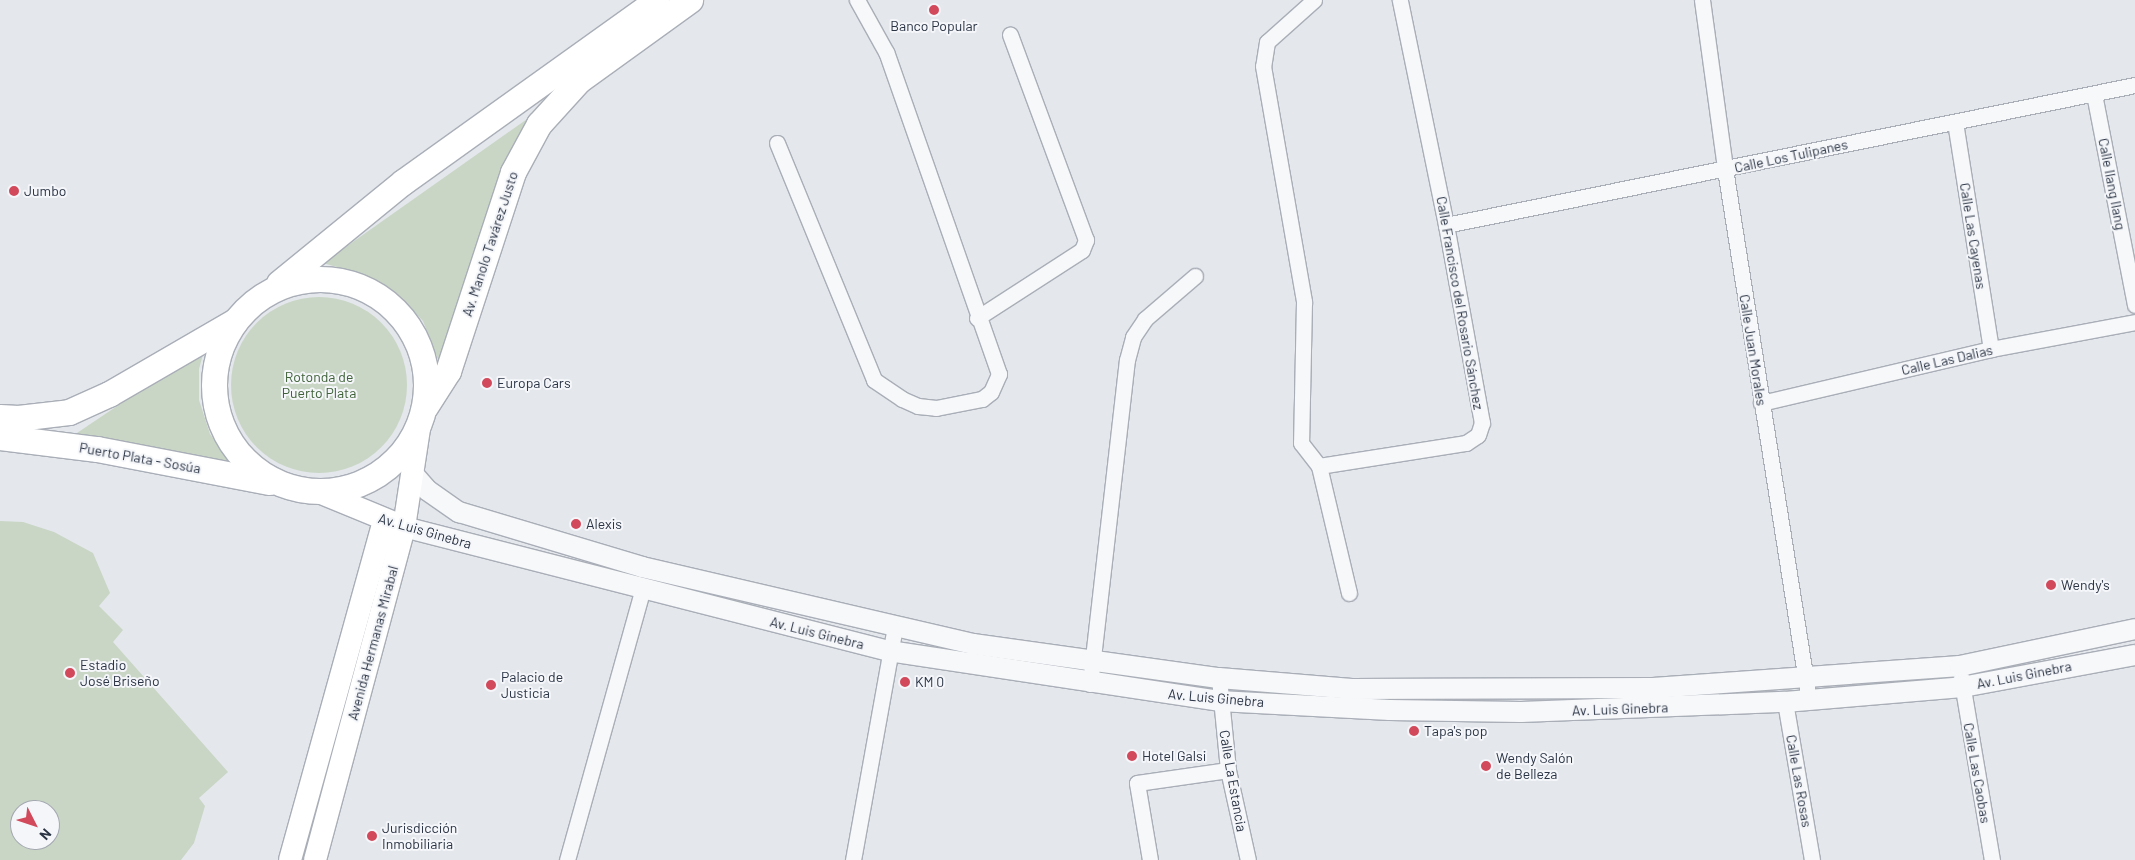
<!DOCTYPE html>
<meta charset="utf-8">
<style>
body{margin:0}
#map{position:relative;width:2135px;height:860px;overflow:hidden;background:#e4e7ec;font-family:Barlow,sans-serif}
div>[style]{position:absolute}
.green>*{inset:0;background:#c9d6c5}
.round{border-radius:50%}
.roads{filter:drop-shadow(1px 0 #a9aeb7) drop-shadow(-1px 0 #a9aeb7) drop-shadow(0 1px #a9aeb7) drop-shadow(0 -1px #a9aeb7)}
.minor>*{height:15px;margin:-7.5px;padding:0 7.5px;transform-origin:7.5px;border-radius:7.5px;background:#f7f8fa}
.tertiary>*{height:20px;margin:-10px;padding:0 10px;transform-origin:10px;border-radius:10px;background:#f7f8fa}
.secondary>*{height:22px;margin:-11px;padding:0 11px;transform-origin:11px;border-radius:11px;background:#fff}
.primary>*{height:25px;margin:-12.5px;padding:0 12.5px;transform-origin:12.5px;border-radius:12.5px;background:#fff}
.primary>.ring{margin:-12.5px;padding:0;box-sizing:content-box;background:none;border:25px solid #fff;border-radius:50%}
.dots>*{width:14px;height:14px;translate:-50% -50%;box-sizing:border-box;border:2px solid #f4f6f9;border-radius:50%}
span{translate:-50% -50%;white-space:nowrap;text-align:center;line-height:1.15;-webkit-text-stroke:4px #f4f6f9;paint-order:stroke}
.poi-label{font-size:14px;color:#2b3445}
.left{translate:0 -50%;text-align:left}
.street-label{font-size:14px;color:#2b3445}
.park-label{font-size:14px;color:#3f6138}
.north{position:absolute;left:10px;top:800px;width:50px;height:50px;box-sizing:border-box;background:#f4f6f9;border:1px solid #a4a8b1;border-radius:50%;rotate:131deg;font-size:14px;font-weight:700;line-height:20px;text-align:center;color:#2b3445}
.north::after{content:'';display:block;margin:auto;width:18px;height:22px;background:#d1495b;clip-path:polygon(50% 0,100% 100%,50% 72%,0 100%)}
</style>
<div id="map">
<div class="green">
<i style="clip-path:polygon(530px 117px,440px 365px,423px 321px,395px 292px,364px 275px,323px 263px)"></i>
<i class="round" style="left:231px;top:297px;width:176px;height:176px"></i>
<i style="clip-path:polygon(205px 347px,199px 369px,199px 400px,210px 434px,230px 462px,74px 435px)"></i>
<i style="clip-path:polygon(evenodd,0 521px,23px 522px,54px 532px,93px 553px,110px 593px,99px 606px,123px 630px,113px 642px,228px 772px,199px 798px,205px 806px,194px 843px,181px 860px,0 860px,0 521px,20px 810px,50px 810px,50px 840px,20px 840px,20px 810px)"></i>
</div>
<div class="roads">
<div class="minor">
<i style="left:1314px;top:0;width:63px;rotate:138.2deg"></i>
<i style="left:1267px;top:42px;width:24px;rotate:99deg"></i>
<i style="left:1263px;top:66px;width:240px;rotate:80.1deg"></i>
<i style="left:1304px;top:302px;width:141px;rotate:91.2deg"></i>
<i style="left:1301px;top:443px;width:29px;rotate:52deg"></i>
<i style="left:1702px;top:0;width:171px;rotate:82.2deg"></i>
<i style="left:1725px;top:169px;width:538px;rotate:81.01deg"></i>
<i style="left:2094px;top:94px;width:215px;rotate:79deg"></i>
<i style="left:1955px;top:122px;width:230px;rotate:81deg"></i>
<i style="left:777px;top:143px;width:256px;rotate:67.7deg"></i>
<i style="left:874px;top:380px;width:34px;rotate:34deg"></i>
<i style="left:902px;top:399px;width:17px;rotate:24deg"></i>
<i style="left:918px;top:406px;width:18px;rotate:6deg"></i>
<i style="left:936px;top:408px;width:47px;rotate:-11.1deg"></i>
<i style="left:982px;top:399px;width:11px;rotate:-38deg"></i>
<i style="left:991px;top:392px;width:20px;rotate:-66deg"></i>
<i style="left:999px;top:374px;width:341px;rotate:-109.3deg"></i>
<i style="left:886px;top:52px;width:60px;rotate:-119.1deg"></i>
<i style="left:1446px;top:225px;width:703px;rotate:-11.49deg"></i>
<i style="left:977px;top:318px;width:125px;rotate:-32.9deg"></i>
<i style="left:1082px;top:250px;width:11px;rotate:-68deg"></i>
<i style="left:1086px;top:240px;width:219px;rotate:-110.3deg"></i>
<i style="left:1761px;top:403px;width:236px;rotate:-13.2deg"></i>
<i style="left:1991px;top:349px;width:147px;rotate:-10.6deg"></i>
<i style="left:1349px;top:593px;width:130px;rotate:-103.3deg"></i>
<i style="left:1319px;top:466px;width:149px;rotate:-8.9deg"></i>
<i style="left:1466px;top:443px;width:14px;rotate:-34deg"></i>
<i style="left:1478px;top:435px;width:13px;rotate:-72deg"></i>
<i style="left:1482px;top:423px;width:201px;rotate:-100.3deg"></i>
<i style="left:1446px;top:225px;width:230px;rotate:-101.6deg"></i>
<i style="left:1961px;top:677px;width:186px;rotate:80.4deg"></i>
<i style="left:1219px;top:678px;width:92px;rotate:84.4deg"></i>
<i style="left:1228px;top:770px;width:92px;rotate:77.5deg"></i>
<i style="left:1090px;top:684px;width:326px;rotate:-83.5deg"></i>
<i style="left:1127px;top:360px;width:24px;rotate:-75deg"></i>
<i style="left:1133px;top:337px;width:22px;rotate:-56deg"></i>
<i style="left:1145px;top:319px;width:66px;rotate:-40.7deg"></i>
<i style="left:1785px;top:702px;width:160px;rotate:80.3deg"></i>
<i style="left:567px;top:860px;width:282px;rotate:-74.4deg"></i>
<i style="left:853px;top:860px;width:237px;rotate:-79.8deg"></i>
<i style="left:1150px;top:860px;width:78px;rotate:-99.6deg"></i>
<i style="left:1137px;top:783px;width:92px;rotate:-8.1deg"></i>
</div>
<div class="tertiary">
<i style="left:415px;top:476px;width:18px;rotate:49deg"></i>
<i style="left:427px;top:490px;width:39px;rotate:35deg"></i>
<i style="left:459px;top:512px;width:191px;rotate:16.7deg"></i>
<i style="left:642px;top:567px;width:340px;rotate:13.1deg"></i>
<i style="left:973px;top:644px;width:248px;rotate:7.9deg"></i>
<i style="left:1219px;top:678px;width:133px;rotate:4.7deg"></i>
<i style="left:1352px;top:689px;width:301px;rotate:-0.2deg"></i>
<i style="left:1653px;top:688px;width:308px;rotate:-4.1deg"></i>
<i style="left:1960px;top:666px;width:179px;rotate:-11.9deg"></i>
<i style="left:404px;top:527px;width:501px;rotate:14.34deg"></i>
<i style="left:889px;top:651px;width:334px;rotate:8.6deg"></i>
<i style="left:1219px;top:701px;width:171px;rotate:3deg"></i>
<i style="left:1390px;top:710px;width:131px;rotate:0.9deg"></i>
<i style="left:1521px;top:712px;width:264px;rotate:-2.2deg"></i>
<i style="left:1785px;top:702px;width:178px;rotate:-4.8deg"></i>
<i style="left:1962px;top:687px;width:176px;rotate:-10.5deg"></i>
</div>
<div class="secondary">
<i style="left:319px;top:492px;width:87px;rotate:22.4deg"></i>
<i style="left:290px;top:860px;width:352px;rotate:-74.5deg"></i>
<i style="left:315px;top:860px;width:345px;rotate:-75deg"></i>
<i style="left:404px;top:527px;width:105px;rotate:-81.3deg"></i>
</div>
<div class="primary">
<i class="ring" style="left:214px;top:279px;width:187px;height:187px"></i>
<i style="left:279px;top:283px;width:160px;rotate:-39.2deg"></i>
<i style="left:403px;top:182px;width:312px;rotate:-35.6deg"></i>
<i style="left:425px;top:407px;width:43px;rotate:-57.4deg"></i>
<i style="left:448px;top:371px;width:209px;rotate:-71.9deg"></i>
<i style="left:513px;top:172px;width:55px;rotate:-61.6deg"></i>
<i style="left:539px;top:124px;width:59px;rotate:-47.7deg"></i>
<i style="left:579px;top:80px;width:137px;rotate:-35.8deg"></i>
<i style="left:0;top:417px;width:18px;rotate:3deg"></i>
<i style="left:18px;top:418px;width:51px;rotate:-6.7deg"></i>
<i style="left:69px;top:412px;width:44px;rotate:-24.2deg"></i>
<i style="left:109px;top:394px;width:146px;rotate:-30.1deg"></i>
<i style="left:0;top:437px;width:98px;rotate:7.1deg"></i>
<i style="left:97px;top:449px;width:175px;rotate:10.9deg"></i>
</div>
</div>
<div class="dots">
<i style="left:934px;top:10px;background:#d1495b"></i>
<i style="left:14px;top:191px;background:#d1495b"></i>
<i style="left:487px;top:383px;background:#d1495b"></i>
<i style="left:576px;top:524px;background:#d1495b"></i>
<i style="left:2051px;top:585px;background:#d1495b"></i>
<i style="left:70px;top:673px;background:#d1495b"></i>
<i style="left:905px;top:682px;background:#d1495b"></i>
<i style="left:491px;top:685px;background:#d1495b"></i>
<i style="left:1414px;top:731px;background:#d1495b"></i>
<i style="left:1132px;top:756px;background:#d1495b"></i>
<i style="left:1486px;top:766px;background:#d1495b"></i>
<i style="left:372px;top:836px;background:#d1495b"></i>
</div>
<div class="poi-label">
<span style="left:934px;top:26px">Banco Popular</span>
<span class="left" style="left:24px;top:191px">Jumbo</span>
<span class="left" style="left:497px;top:383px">Europa Cars</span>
<span class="left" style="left:586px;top:524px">Alexis</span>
<span class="left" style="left:2061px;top:585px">Wendy's</span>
<span class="left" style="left:80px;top:673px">Estadio<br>José Briseño</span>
<span class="left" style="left:501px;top:685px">Palacio de<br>Justicia</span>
<span class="left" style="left:915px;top:682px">KM 0</span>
<span class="left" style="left:1424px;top:731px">Tapa's pop</span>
<span class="left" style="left:1142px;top:756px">Hotel Galsi</span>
<span class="left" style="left:1496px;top:766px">Wendy Salón<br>de Belleza</span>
<span class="left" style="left:382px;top:836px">Jurisdicción<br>Inmobiliaria</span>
</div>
<div class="street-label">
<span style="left:1791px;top:156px;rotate:-12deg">Calle Los Tulipanes</span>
<span style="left:2112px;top:184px;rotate:79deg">Calle Ilang Ilang</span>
<span style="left:1973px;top:236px;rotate:81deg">Calle Las Cayenas</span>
<span style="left:490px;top:244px;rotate:-72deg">Av. Manolo Tavárez Justo</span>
<span style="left:1460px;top:303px;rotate:80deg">Calle Francisco del Rosario Sánchez</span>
<span style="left:1753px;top:350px;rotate:81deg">Calle Juan Morales</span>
<span style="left:1947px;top:360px;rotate:-13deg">Calle Las Dalias</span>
<span style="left:140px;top:458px;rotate:10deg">Puerto Plata - Sosúa</span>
<span style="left:425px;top:531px;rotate:16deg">Av. Luis Ginebra</span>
<span style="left:817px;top:633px;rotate:14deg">Av. Luis Ginebra</span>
<span style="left:373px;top:643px;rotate:-75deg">Avenida Hermanas Mirabal</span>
<span style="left:2024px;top:675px;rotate:-11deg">Av. Luis Ginebra</span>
<span style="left:1216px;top:698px;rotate:5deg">Av. Luis Ginebra</span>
<span style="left:1620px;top:709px;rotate:-2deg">Av. Luis Ginebra</span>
<span style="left:1977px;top:773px;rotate:80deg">Calle Las Caobas</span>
<span style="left:1233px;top:781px;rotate:80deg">Calle La Estancia</span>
<span style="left:1799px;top:781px;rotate:80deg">Calle Las Rosas</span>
</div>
<div class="park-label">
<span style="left:319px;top:385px">Rotonda de<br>Puerto Plata</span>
</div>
<div class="north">N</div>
</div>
